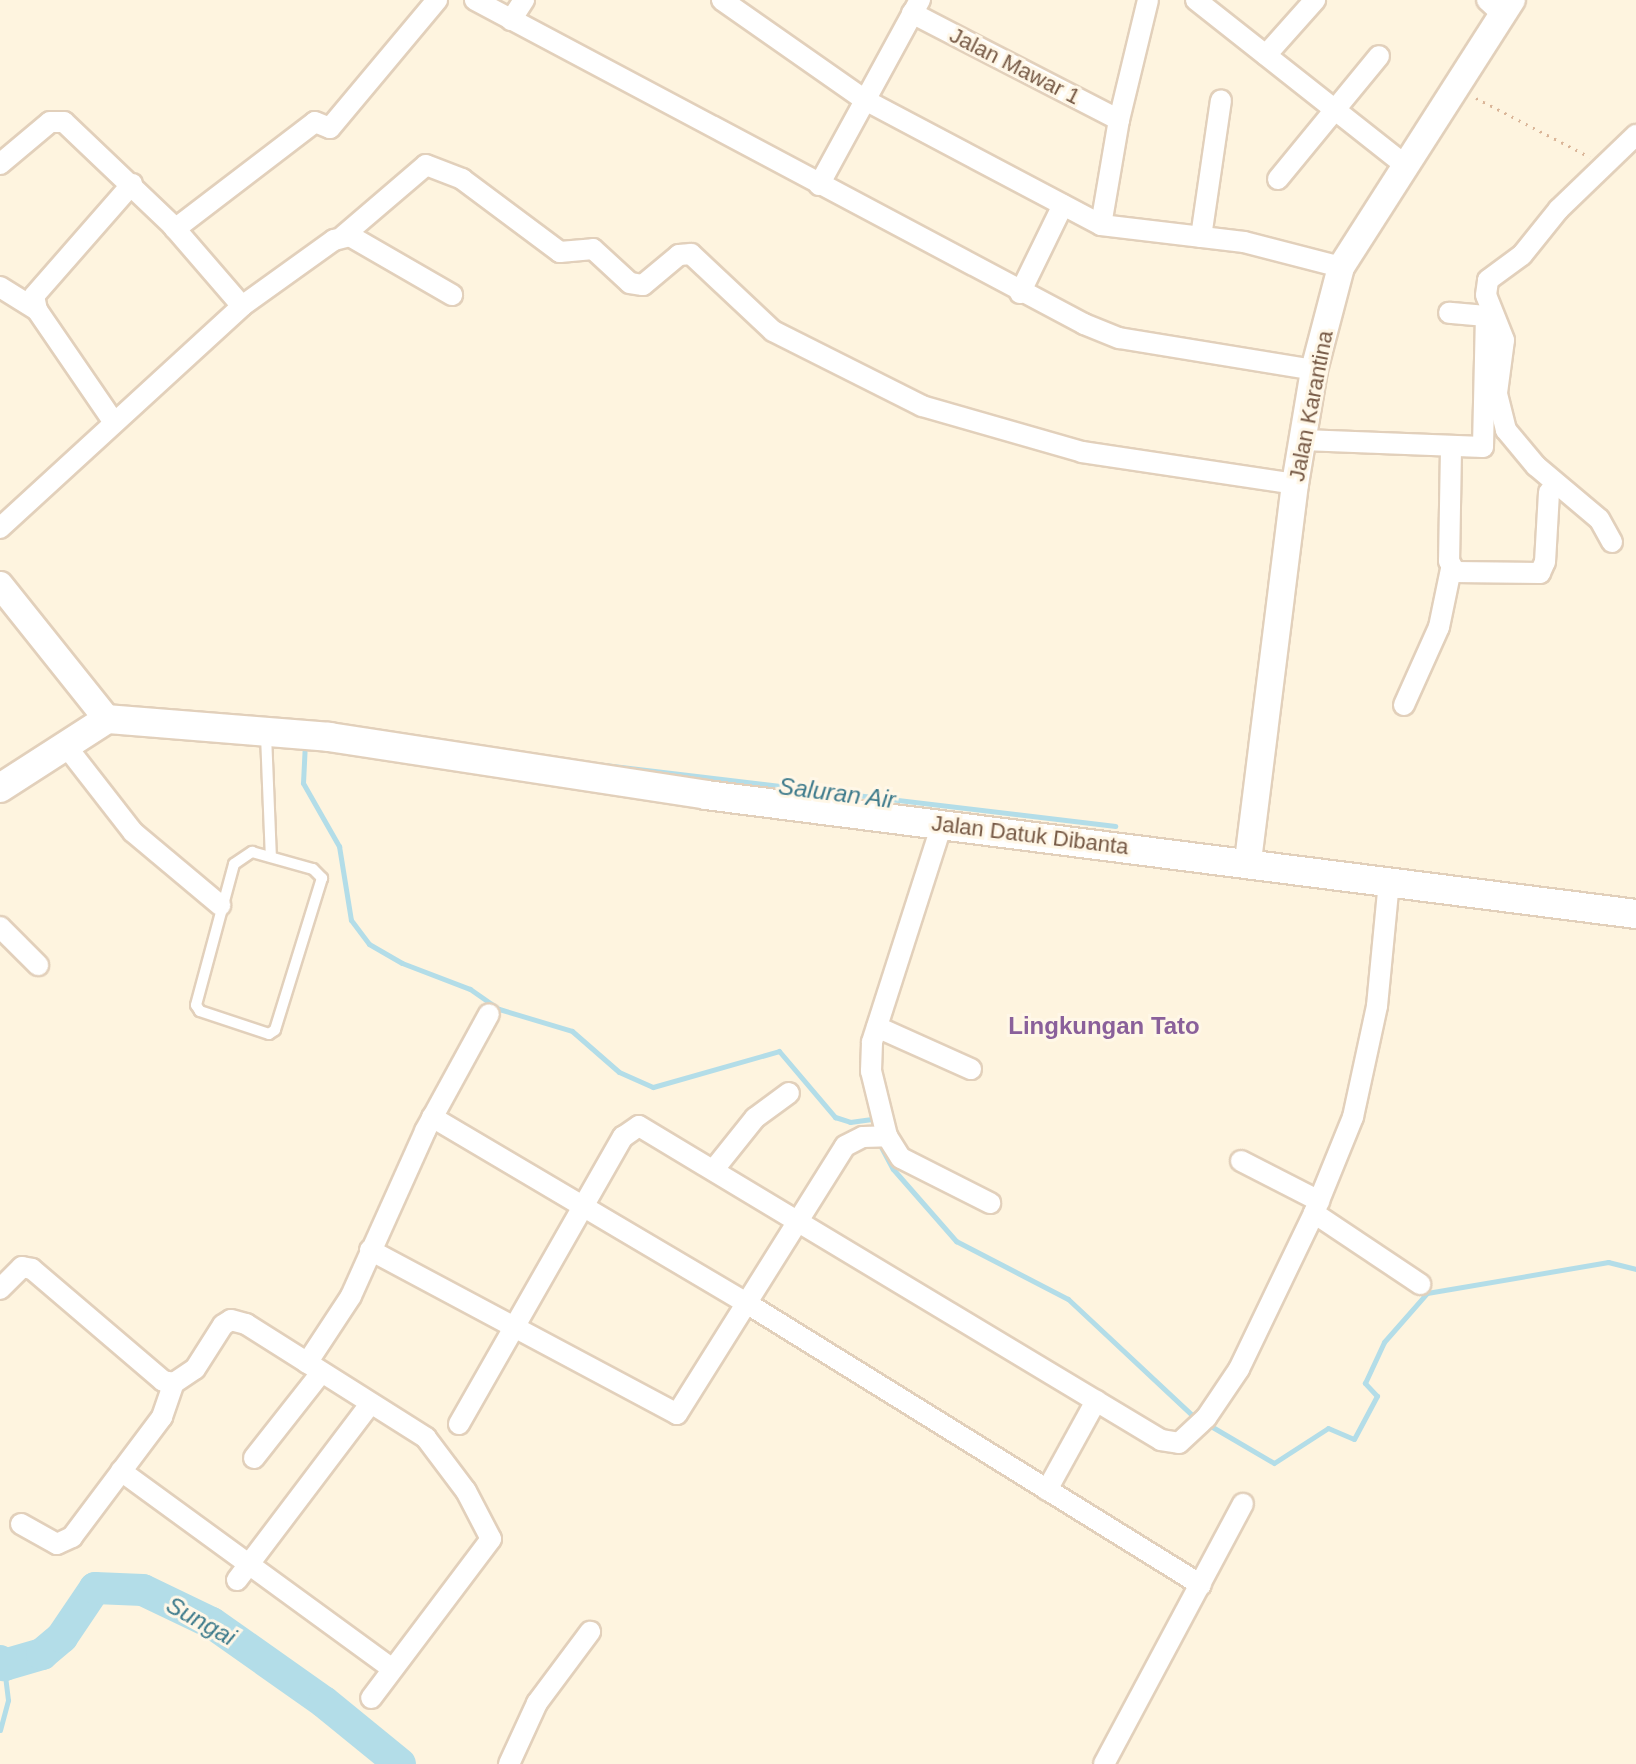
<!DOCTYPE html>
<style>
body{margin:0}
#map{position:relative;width:1636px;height:1764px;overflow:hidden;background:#fef4df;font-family:Arial,sans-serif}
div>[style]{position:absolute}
.stream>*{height:5px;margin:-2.5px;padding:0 2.5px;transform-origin:2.5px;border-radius:2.5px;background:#b3dde8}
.river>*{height:32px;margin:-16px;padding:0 16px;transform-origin:16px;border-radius:16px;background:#b3dde8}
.path>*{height:3px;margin-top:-1.5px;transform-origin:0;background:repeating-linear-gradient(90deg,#dab598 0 2px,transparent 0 8px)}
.roads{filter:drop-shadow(2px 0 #e2d0bb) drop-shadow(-2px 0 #e2d0bb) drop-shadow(0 2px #e2d0bb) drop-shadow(0 -2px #e2d0bb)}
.service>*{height:10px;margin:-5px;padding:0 5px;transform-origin:5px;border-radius:5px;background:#fff}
.minor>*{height:20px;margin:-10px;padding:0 10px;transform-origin:10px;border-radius:10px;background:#fff}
.tertiary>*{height:26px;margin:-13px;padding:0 13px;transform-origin:13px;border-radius:13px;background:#fff}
.secondary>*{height:28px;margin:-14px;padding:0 14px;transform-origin:14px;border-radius:14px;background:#fff}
span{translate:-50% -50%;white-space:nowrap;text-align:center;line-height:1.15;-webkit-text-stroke:6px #fff7e7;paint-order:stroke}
.street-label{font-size:22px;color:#765945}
.water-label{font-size:24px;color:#3d7a8b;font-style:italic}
.neighbourhood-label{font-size:24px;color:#8a609a;font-weight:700}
</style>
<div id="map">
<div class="stream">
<i style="left:305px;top:742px;width:41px;rotate:92.8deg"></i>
<i style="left:303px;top:783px;width:73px;rotate:60.3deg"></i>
<i style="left:339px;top:846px;width:75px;rotate:80.8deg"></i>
<i style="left:351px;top:920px;width:30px;rotate:53deg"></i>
<i style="left:369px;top:944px;width:38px;rotate:30deg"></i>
<i style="left:402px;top:963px;width:73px;rotate:20.9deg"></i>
<i style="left:470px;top:989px;width:35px;rotate:35deg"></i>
<i style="left:499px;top:1009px;width:76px;rotate:16.8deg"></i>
<i style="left:572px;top:1031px;width:62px;rotate:41.1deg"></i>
<i style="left:619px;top:1072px;width:37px;rotate:24deg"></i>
<i style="left:653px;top:1087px;width:131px;rotate:-15.9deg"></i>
<i style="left:779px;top:1051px;width:87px;rotate:49.7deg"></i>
<i style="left:835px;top:1117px;width:16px;rotate:18deg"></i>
<i style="left:850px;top:1122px;width:22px;rotate:-8deg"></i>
<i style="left:872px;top:1119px;width:9px;rotate:69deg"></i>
<i style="left:596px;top:764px;width:523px;rotate:6.81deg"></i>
<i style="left:880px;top:1145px;width:27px;rotate:62deg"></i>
<i style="left:893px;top:1169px;width:96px;rotate:48.8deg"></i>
<i style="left:956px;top:1241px;width:126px;rotate:27.4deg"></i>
<i style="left:1068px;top:1299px;width:174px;rotate:43.1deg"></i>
<i style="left:1209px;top:1425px;width:75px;rotate:30.3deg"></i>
<i style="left:1274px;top:1463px;width:64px;rotate:-32.9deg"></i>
<i style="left:1328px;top:1428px;width:28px;rotate:23deg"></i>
<i style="left:1354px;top:1439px;width:49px;rotate:-61.9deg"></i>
<i style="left:1377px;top:1396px;width:18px;rotate:-133deg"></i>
<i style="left:1365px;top:1383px;width:45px;rotate:-65.1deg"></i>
<i style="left:1384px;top:1342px;width:65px;rotate:-48.7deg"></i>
<i style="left:1427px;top:1293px;width:184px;rotate:-9.7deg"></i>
<i style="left:1608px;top:1262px;width:29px;rotate:14deg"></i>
<i style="left:0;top:1730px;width:31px;rotate:-75deg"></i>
<i style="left:8px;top:1700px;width:35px;rotate:-97deg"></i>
</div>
<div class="river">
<i style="left:0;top:1661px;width:6px;rotate:45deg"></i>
<i style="left:4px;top:1665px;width:40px;rotate:-16deg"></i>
<i style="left:42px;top:1654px;width:26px;rotate:-40deg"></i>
<i style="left:62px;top:1637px;width:59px;rotate:-56deg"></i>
<i style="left:95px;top:1588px;width:48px;rotate:2.4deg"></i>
<i style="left:143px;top:1590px;width:76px;rotate:25.6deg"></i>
<i style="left:212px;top:1623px;width:137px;rotate:35.2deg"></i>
<i style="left:324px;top:1702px;width:98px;rotate:39.2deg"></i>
</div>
<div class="path">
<i style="left:1476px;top:98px;width:128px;rotate:27.4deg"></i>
</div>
<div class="roads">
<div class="service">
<i style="left:266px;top:735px;width:122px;rotate:87.7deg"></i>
<i style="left:252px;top:852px;width:63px;rotate:15.6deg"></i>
<i style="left:313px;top:869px;width:13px;rotate:45deg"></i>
<i style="left:322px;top:878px;width:159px;rotate:107.2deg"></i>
<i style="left:275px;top:1030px;width:7px;rotate:146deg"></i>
<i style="left:269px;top:1034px;width:73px;rotate:-161.6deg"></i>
<i style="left:200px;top:1011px;width:7px;rotate:-124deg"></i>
<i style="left:196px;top:1005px;width:146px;rotate:-74.9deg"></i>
<i style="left:234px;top:864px;width:22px;rotate:-34deg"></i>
</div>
<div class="minor">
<i style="left:475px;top:0;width:690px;rotate:28.01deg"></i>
<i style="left:1084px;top:324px;width:38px;rotate:22deg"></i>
<i style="left:1119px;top:338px;width:198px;rotate:9.3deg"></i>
<i style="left:722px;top:0;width:174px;rotate:35deg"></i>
<i style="left:865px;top:100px;width:267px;rotate:27.9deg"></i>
<i style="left:1101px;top:225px;width:144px;rotate:6.8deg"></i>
<i style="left:1244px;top:242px;width:100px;rotate:14.5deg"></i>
<i style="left:1196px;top:0;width:266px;rotate:38.3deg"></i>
<i style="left:1487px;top:0;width:21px;rotate:43deg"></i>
<i style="left:912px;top:13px;width:233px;rotate:27.3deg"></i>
<i style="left:511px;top:20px;width:24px;rotate:-57deg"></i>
<i style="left:1266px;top:55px;width:74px;rotate:-48.3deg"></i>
<i style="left:0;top:164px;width:65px;rotate:-40deg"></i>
<i style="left:50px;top:122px;width:14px"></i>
<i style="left:64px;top:122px;width:149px;rotate:43.6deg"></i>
<i style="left:172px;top:225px;width:107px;rotate:49.2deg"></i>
<i style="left:1278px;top:179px;width:159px;rotate:-50.6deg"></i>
<i style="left:819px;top:185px;width:211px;rotate:-61.4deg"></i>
<i style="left:1101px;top:225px;width:107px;rotate:-80.3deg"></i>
<i style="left:1119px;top:120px;width:123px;rotate:-76.4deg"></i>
<i style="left:175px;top:229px;width:176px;rotate:-37.4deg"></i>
<i style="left:315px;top:122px;width:16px;rotate:22deg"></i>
<i style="left:330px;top:128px;width:167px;rotate:-50.1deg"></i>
<i style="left:343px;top:236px;width:109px;rotate:-40.5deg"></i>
<i style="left:426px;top:165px;width:39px;rotate:21deg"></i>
<i style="left:462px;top:179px;width:122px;rotate:36.7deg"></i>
<i style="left:560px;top:252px;width:33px;rotate:-5deg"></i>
<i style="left:593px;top:249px;width:50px;rotate:42.6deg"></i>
<i style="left:630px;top:283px;width:13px;rotate:9deg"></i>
<i style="left:643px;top:285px;width:47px;rotate:-39.8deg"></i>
<i style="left:679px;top:255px;width:12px;rotate:-5deg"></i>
<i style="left:691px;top:254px;width:112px;rotate:43.2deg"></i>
<i style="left:773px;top:331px;width:167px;rotate:26.7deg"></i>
<i style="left:922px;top:406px;width:166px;rotate:16deg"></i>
<i style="left:1082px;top:452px;width:215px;rotate:8.5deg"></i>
<i style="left:1201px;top:237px;width:138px;rotate:-81.7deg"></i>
<i style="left:0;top:287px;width:44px;rotate:31.9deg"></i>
<i style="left:1020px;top:293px;width:98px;rotate:-64deg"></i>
<i style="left:113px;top:421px;width:135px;rotate:-124.4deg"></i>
<i style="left:37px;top:310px;width:14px;rotate:-102deg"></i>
<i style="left:34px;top:296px;width:149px;rotate:-48.8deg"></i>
<i style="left:1303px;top:440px;width:180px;rotate:2.2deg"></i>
<i style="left:1483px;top:447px;width:131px;rotate:-88.7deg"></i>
<i style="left:1486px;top:316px;width:37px;rotate:-175deg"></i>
<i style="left:1451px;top:449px;width:112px;rotate:91deg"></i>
<i style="left:1449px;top:561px;width:13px;rotate:61deg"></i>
<i style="left:1455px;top:572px;width:85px;rotate:0.7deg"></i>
<i style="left:1540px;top:573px;width:12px;rotate:-66deg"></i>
<i style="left:1545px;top:562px;width:70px;rotate:-86.7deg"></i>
<i style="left:0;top:528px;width:328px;rotate:-42.5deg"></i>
<i style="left:242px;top:306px;width:113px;rotate:-35.7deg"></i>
<i style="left:334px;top:240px;width:16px;rotate:-14deg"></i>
<i style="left:350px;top:236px;width:118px;rotate:30deg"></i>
<i style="left:1612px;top:542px;width:26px;rotate:-119deg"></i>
<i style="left:1599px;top:519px;width:82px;rotate:-139.9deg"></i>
<i style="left:1536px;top:466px;width:47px;rotate:-129.8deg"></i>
<i style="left:1506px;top:430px;width:38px;rotate:-104deg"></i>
<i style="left:1497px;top:393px;width:53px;rotate:-82.5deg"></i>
<i style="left:1504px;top:340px;width:48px;rotate:-111.8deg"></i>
<i style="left:1486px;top:295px;width:15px;rotate:-82deg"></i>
<i style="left:1488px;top:280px;width:42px;rotate:-36.3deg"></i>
<i style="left:1522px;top:255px;width:59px;rotate:-51.2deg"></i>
<i style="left:1559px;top:209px;width:107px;rotate:-43.9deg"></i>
<i style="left:1404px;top:705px;width:85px;rotate:-65.8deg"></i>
<i style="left:1439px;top:627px;width:59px;rotate:-78.3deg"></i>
<i style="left:66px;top:746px;width:109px;rotate:52.1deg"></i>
<i style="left:133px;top:832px;width:114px;rotate:40deg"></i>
<i style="left:0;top:927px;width:54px;rotate:45deg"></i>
<i style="left:877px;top:1027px;width:103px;rotate:24.1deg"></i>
<i style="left:432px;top:1117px;width:367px;rotate:30.6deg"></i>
<i style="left:748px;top:1304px;width:533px;rotate:31.81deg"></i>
<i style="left:887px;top:1136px;width:26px;rotate:58deg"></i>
<i style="left:901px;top:1158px;width:100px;rotate:26.8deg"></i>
<i style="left:1241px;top:1161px;width:88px;rotate:27.1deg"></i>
<i style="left:715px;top:1168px;width:64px;rotate:-51.3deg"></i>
<i style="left:755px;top:1118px;width:42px;rotate:-36.3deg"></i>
<i style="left:1314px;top:1213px;width:128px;rotate:33.8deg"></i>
<i style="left:370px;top:1250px;width:348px;rotate:28.1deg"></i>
<i style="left:677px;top:1414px;width:316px;rotate:-57.9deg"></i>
<i style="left:845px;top:1146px;width:20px;rotate:-27deg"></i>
<i style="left:863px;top:1137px;width:24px;rotate:-2deg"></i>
<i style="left:887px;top:1136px;width:67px;rotate:-103.8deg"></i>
<i style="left:871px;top:1071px;width:29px;rotate:-88deg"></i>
<i style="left:872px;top:1042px;width:229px;rotate:-72.2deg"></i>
<i style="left:0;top:1289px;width:31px;rotate:-45deg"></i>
<i style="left:22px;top:1267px;width:10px;rotate:11deg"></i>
<i style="left:32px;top:1269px;width:172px;rotate:40.5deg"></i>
<i style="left:163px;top:1381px;width:11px;rotate:10deg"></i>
<i style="left:174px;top:1383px;width:25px;rotate:-34deg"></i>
<i style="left:195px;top:1369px;width:52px;rotate:-57.5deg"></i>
<i style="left:223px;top:1325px;width:9px;rotate:-32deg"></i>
<i style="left:231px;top:1320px;width:16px;rotate:15deg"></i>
<i style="left:246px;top:1324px;width:213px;rotate:32.3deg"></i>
<i style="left:426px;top:1438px;width:66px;rotate:53deg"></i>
<i style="left:466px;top:1491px;width:54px;rotate:62.5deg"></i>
<i style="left:491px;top:1539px;width:199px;rotate:127deg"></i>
<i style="left:307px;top:1363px;width:80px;rotate:-56.7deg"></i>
<i style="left:351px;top:1296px;width:181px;rotate:-65.8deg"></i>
<i style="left:425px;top:1131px;width:133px;rotate:-61.3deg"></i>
<i style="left:459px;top:1424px;width:331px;rotate:-60.3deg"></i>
<i style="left:623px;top:1137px;width:19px;rotate:-35deg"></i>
<i style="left:639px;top:1126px;width:609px;rotate:31.03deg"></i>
<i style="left:1161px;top:1440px;width:18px;rotate:9deg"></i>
<i style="left:1179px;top:1443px;width:37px;rotate:-43deg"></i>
<i style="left:1206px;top:1418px;width:59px;rotate:-56deg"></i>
<i style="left:1239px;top:1369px;width:173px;rotate:-64.3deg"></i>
<i style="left:1314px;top:1213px;width:104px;rotate:-67.9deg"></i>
<i style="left:1353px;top:1117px;width:114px;rotate:-77.8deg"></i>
<i style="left:1377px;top:1006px;width:126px;rotate:-84.5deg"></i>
<i style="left:254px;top:1458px;width:108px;rotate:-51.8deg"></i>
<i style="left:121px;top:1471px;width:336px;rotate:36.1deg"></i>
<i style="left:1047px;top:1490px;width:102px;rotate:-61.2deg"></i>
<i style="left:21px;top:1524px;width:41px;rotate:29.1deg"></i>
<i style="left:57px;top:1544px;width:17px;rotate:-25deg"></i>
<i style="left:72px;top:1537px;width:150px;rotate:-53.1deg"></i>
<i style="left:162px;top:1417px;width:36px;rotate:-71deg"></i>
<i style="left:237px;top:1580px;width:221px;rotate:-52.9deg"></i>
<i style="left:509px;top:1764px;width:67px;rotate:-65.3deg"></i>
<i style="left:537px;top:1703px;width:89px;rotate:-53.3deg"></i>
<i style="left:1104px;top:1764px;width:295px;rotate:-61.9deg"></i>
</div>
<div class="tertiary">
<i style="left:0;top:585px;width:171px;rotate:51.4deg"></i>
<i style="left:1248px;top:861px;width:380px;rotate:-82.9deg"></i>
<i style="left:1295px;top:484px;width:116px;rotate:-80.5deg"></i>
<i style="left:1314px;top:370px;width:106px;rotate:-75.3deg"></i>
<i style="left:1341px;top:267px;width:317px;rotate:-57.4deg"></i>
</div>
<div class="secondary">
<i style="left:0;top:788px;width:127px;rotate:-32.8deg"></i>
<i style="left:107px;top:719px;width:223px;rotate:4.6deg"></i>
<i style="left:329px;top:737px;width:381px;rotate:8.7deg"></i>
<i style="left:706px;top:795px;width:938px;rotate:7.29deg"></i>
</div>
</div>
<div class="street-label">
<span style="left:1015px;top:66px;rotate:27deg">Jalan Mawar 1</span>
<span style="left:1311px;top:406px;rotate:-79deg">Jalan Karantina</span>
<span style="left:1030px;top:835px;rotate:7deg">Jalan Datuk Dibanta</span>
</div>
<div class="water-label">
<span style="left:837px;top:793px;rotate:7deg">Saluran Air</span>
<span style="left:201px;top:1621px;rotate:29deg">Sungai</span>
</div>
<div class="neighbourhood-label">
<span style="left:1104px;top:1026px">Lingkungan Tato</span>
</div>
</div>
